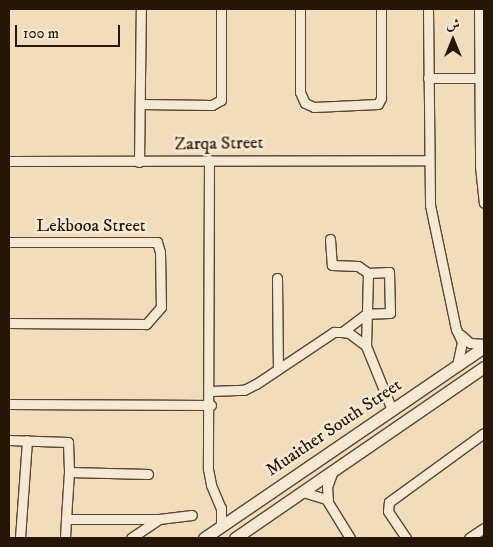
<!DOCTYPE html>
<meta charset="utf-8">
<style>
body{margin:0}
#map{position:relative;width:493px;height:547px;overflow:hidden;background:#f1ddbb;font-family:"IM FELL DW Pica",Amiri,serif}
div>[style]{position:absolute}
.roads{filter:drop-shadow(1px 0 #5a4732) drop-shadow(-1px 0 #5a4732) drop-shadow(0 1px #5a4732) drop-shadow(0 -1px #5a4732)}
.street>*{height:9px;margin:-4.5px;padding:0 4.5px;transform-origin:4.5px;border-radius:4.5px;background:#f6e9d3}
.secondary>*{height:11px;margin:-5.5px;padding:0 5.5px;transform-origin:5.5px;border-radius:5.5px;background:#f6e9d3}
span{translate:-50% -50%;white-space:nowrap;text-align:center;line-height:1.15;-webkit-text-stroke:5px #f6e9d3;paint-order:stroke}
.street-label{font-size:18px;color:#271505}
.frame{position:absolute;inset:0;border:10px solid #271505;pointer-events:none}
.north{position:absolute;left:428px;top:15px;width:50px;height:50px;-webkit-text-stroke:4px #f6e9d3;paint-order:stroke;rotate:0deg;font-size:14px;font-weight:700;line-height:20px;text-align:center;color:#271505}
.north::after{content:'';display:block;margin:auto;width:18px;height:22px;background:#271505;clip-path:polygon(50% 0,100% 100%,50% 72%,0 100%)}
.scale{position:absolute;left:15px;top:25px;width:105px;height:22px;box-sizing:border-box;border:2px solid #271505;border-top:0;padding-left:6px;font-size:15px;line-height:18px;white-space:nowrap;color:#271505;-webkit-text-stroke:4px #f6e9d3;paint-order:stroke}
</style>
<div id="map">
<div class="roads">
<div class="street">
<i style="left:300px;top:9px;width:83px;rotate:90deg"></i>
<i style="left:300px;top:92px;width:12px;rotate:66deg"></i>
<i style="left:305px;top:103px;width:10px;rotate:24deg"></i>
<i style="left:314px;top:107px;width:64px;rotate:-2.7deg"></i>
<i style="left:378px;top:104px;width:7px;rotate:-63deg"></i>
<i style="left:381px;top:98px;width:89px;rotate:-90deg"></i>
<i style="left:428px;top:9px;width:196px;rotate:89.4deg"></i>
<i style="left:430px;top:205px;width:127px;rotate:78.2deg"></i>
<i style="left:456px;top:329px;width:14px;rotate:65deg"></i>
<i style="left:462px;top:342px;width:25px;rotate:102deg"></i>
<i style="left:479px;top:9px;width:157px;rotate:89.6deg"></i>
<i style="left:480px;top:166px;width:37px;rotate:84deg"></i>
<i style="left:428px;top:78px;width:52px"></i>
<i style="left:141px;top:104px;width:71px;rotate:0.8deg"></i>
<i style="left:212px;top:105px;width:10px;rotate:-29deg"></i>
<i style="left:221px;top:100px;width:91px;rotate:-90deg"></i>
<i style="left:209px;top:160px;width:309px;rotate:90.2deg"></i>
<i style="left:208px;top:469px;width:16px;rotate:79deg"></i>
<i style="left:211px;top:485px;width:25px;rotate:67deg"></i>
<i style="left:221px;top:508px;width:19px;rotate:90deg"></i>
<i style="left:9px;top:161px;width:420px;rotate:-0.1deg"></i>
<i style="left:139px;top:162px;width:153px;rotate:-89.3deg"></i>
<i style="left:330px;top:239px;width:26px;rotate:86deg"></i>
<i style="left:332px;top:265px;width:26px;rotate:2deg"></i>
<i style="left:358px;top:266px;width:12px;rotate:35deg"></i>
<i style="left:368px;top:273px;width:21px;rotate:-3deg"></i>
<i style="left:389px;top:272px;width:41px;rotate:88.6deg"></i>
<i style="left:390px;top:313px;width:24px;rotate:178deg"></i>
<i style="left:366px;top:314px;width:30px;rotate:143deg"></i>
<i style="left:9px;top:242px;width:148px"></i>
<i style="left:157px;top:242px;width:10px;rotate:73deg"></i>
<i style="left:160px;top:252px;width:55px;rotate:89deg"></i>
<i style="left:161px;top:307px;width:23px;rotate:131deg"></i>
<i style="left:146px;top:324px;width:137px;rotate:-179.6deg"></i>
<i style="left:277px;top:278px;width:91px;rotate:89.4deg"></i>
<i style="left:461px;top:335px;width:12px;rotate:42deg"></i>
<i style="left:470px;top:343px;width:14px;rotate:4deg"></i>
<i style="left:366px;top:346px;width:73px;rotate:-88.4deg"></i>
<i style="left:210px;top:391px;width:34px;rotate:-2deg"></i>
<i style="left:244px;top:390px;width:13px;rotate:-27deg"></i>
<i style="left:256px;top:384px;width:94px;rotate:-33.7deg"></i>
<i style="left:334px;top:332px;width:8px"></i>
<i style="left:342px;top:332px;width:7px;rotate:8deg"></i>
<i style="left:349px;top:333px;width:21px;rotate:37deg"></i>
<i style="left:366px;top:346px;width:69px;rotate:67.9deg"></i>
<i style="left:9px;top:404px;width:202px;rotate:0.3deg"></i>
<i style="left:9px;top:440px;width:59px;rotate:1.9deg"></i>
<i style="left:68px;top:442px;width:30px;rotate:88deg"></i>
<i style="left:148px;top:474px;width:79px;rotate:-178.5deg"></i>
<i style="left:69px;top:472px;width:47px;rotate:93.7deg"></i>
<i style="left:66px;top:519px;width:93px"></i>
<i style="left:159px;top:519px;width:33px;rotate:-7deg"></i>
<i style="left:303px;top:492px;width:24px;rotate:17deg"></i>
<i style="left:326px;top:499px;width:46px;rotate:58.4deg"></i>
<i style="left:328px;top:501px;width:14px;rotate:-94deg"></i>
<i style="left:327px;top:487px;width:15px;rotate:-70deg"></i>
<i style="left:20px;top:538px;width:98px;rotate:-85.9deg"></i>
<i style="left:65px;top:538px;width:19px;rotate:-87deg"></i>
<i style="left:131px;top:538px;width:34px;rotate:-34deg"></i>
<i style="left:406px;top:538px;width:32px;rotate:-124deg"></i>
<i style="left:388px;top:511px;width:9px;rotate:-84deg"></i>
<i style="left:389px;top:502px;width:117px;rotate:-36deg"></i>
<i style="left:469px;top:538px;width:18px;rotate:-34deg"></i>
</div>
<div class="secondary">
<i style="left:204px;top:538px;width:339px;rotate:-34.3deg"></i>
<i style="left:235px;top:538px;width:302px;rotate:-34.5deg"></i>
</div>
</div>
<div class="street-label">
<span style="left:219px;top:144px;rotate:-1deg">Zarqa Street</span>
<span style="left:91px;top:226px">Lekbooa Street</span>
<span style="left:334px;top:428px;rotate:-34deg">Muaither South Street</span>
</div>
<div class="frame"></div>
<div class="north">ش</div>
<div class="scale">100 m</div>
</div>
